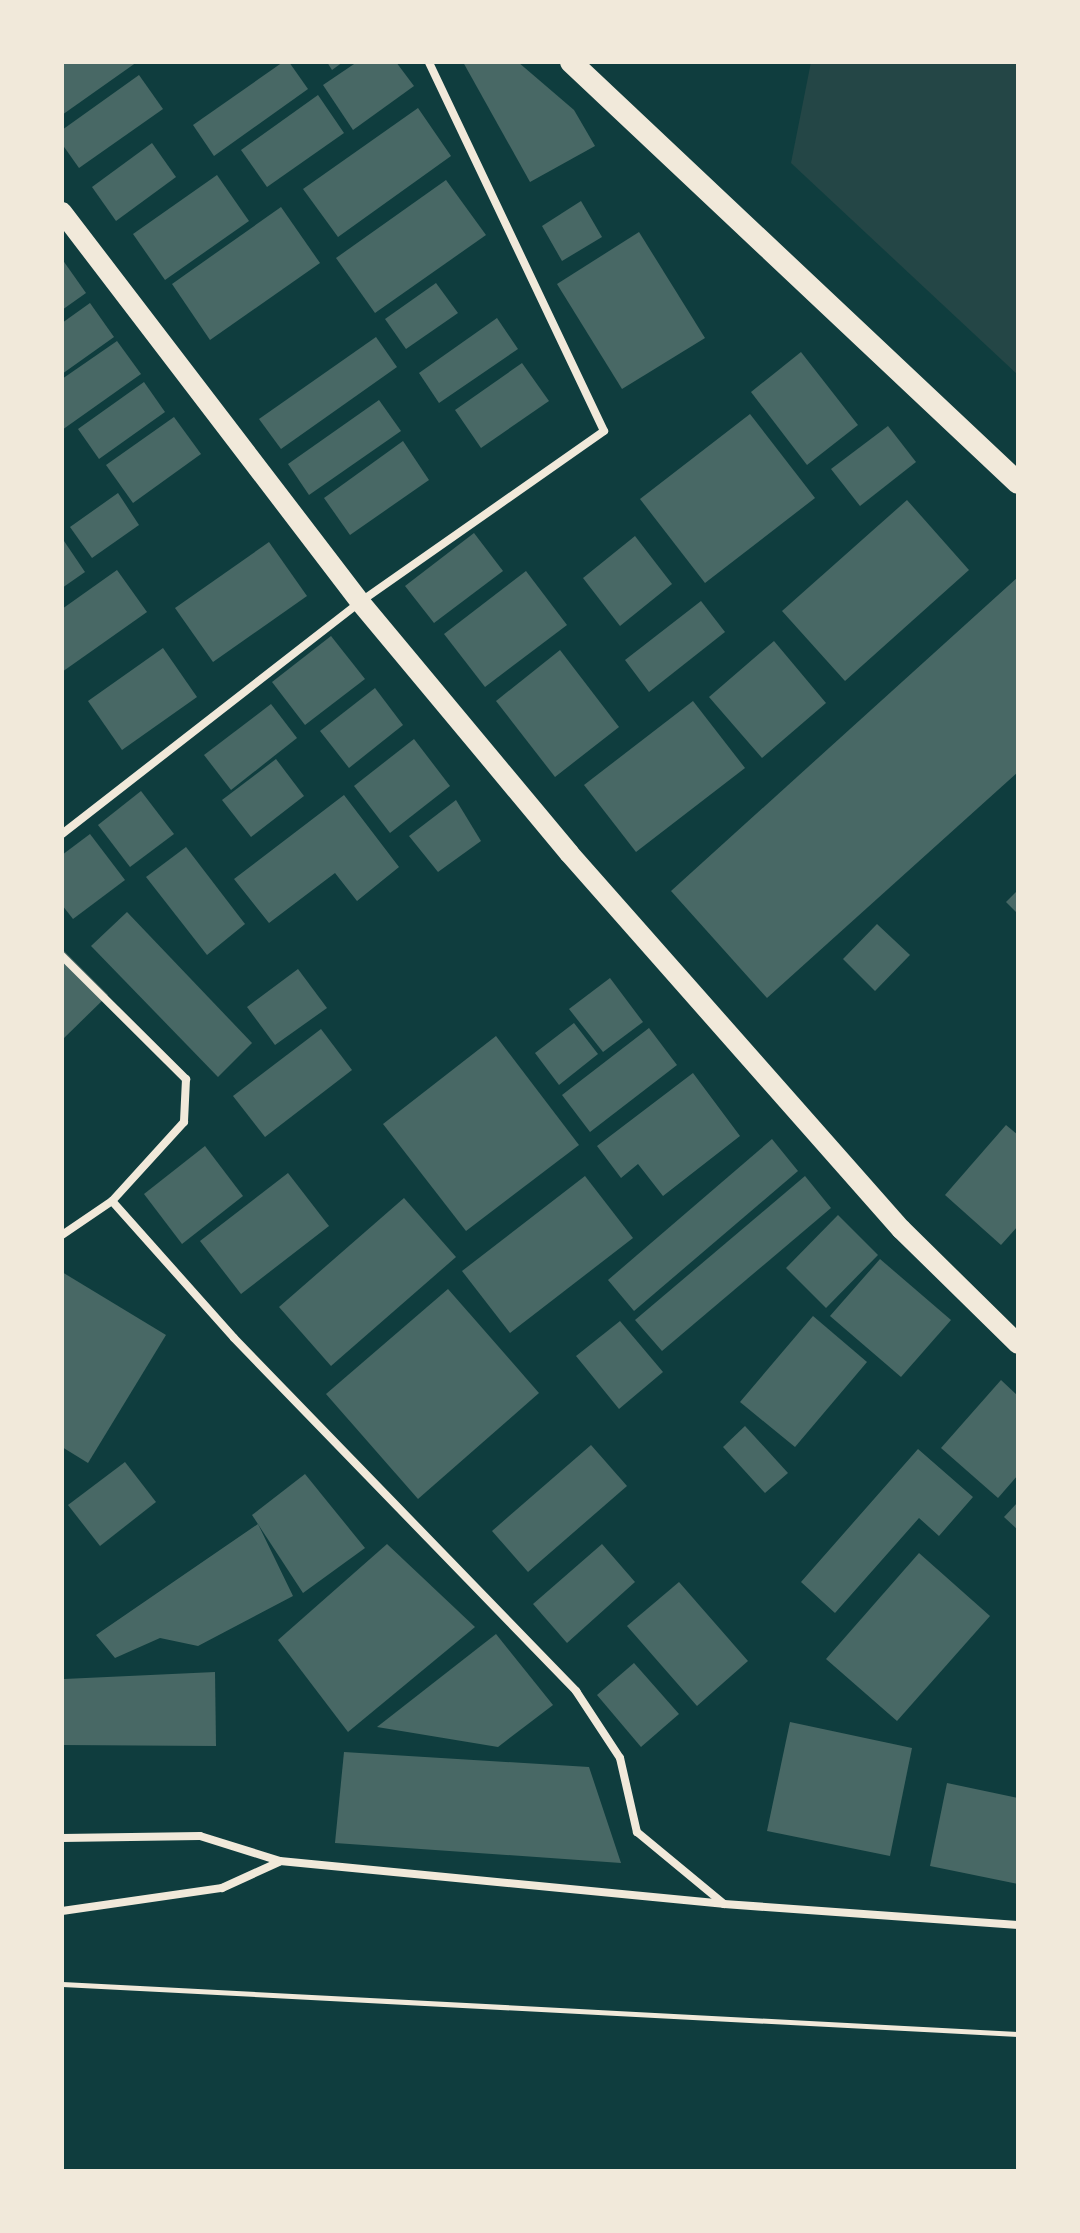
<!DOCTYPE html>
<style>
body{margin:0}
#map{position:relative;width:1080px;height:2233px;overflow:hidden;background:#0f3d3e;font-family:"Open Sans",sans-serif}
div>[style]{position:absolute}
.green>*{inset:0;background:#244646}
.building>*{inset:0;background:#486865}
.path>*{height:5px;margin:-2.5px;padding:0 2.5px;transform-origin:2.5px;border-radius:2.5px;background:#f1e9da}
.minor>*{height:8px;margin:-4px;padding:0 4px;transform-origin:4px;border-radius:4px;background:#f1e9da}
.primary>*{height:20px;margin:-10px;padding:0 10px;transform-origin:10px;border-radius:10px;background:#f1e9da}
.trunk>*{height:22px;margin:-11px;padding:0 11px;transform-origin:11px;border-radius:11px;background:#f1e9da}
span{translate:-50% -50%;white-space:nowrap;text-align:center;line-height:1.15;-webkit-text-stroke:8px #f1e9da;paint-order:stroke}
.frame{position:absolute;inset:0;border:64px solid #f1e9da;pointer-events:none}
</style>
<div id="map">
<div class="green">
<i style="clip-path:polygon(811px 62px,1018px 62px,1018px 375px,791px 163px)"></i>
</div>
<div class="building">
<i style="clip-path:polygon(62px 62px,137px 62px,62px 115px)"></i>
<i style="clip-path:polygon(283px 62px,289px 62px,308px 89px,214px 156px,193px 125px)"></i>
<i style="clip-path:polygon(327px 62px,343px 62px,332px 70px)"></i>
<i style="clip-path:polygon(357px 62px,396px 62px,414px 86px,353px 130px,323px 85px)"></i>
<i style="clip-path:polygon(463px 62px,518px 62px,574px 110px,595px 146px,530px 182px)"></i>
<i style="clip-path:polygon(139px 75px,163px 109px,79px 168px,62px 144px,62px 130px)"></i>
<i style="clip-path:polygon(318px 95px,344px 133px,267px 187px,241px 150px)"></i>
<i style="clip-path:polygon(418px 108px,451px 156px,338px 237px,303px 189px)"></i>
<i style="clip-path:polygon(152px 143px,176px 177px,116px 221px,92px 187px)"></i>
<i style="clip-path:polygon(217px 175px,249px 221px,165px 280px,133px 234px)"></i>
<i style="clip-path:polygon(446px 180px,486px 235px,375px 313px,336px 258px)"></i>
<i style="clip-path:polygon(581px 201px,602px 237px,562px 261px,542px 226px)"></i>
<i style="clip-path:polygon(281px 207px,320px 263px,210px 340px,172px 284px)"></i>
<i style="clip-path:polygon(639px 232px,705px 338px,622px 389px,557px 284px)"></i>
<i style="clip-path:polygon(62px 259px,86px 293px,62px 310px)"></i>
<i style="clip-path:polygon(436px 283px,458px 313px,406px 349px,385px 319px)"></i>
<i style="clip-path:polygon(90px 303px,114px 337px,62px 374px,62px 323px)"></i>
<i style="clip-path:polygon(497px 318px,518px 349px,439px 403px,419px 373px)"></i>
<i style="clip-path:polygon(376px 337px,397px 367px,281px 449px,259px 419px)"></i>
<i style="clip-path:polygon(117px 341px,141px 374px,62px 430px,62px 379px)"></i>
<i style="clip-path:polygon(801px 352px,858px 425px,807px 465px,751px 392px)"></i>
<i style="clip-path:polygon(522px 363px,549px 401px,481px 448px,455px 410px)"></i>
<i style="clip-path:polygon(144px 382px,165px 412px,99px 459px,78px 429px)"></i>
<i style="clip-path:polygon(379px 400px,401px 431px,309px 495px,288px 464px)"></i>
<i style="clip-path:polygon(750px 414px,815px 498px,705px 583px,640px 499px)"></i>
<i style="clip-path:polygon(174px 417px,201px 454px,133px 503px,106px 465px)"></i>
<i style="clip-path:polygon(888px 426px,916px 462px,860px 506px,831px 469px)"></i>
<i style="clip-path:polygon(403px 441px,429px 480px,350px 535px,324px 498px)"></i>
<i style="clip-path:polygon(118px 493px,139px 525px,92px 558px,70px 527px)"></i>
<i style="clip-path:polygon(907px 500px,969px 570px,845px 681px,782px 611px)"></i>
<i style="clip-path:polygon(474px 533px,503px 571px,434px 623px,405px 586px)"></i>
<i style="clip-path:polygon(635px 536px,672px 584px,620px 626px,583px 578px)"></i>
<i style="clip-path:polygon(64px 541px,85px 572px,62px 588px,62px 542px)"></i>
<i style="clip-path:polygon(269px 542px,307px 596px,213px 662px,175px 608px)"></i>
<i style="clip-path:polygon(117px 570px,147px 612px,62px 672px,62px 609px)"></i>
<i style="clip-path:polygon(526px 571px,567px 625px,485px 687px,444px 634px)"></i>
<i style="clip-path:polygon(1018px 577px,1018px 772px,767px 998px,671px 891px)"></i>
<i style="clip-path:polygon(701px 601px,725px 632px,649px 692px,625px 660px)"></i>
<i style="clip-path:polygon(331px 636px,365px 679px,305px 725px,272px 682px)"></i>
<i style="clip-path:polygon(774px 641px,826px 703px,762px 758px,709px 697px)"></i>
<i style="clip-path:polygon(163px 648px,197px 697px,122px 750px,88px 701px)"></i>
<i style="clip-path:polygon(560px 650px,619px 727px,555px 777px,496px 701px)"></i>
<i style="clip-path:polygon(375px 688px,403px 725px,349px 768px,320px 731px)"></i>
<i style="clip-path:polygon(693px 701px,745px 768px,636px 852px,584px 785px)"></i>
<i style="clip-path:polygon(271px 704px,297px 738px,231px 790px,204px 755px)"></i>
<i style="clip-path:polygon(414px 739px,450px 786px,390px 833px,354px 786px)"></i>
<i style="clip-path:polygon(276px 759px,304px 796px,251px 837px,222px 800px)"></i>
<i style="clip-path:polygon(141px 791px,174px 834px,130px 867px,98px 825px)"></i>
<i style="clip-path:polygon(344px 795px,399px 867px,357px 901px,335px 873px,269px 923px,234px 879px)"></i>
<i style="clip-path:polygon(456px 800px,481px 841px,438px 872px,409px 836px)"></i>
<i style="clip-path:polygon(90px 834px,125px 880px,73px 919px,62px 905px,62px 855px)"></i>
<i style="clip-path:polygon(186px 847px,245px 924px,207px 955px,146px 877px)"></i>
<i style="clip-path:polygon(1018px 890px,1018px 914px,1006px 902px)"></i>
<i style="clip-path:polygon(127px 912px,252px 1043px,218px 1077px,91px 946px)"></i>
<i style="clip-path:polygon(877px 924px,910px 955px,875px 991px,843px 959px)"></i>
<i style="clip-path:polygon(62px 949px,108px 995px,62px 1040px)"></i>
<i style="clip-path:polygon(298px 969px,327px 1008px,275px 1045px,247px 1007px)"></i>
<i style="clip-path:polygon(610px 978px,643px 1022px,603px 1052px,569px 1009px)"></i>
<i style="clip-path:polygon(574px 1023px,598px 1054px,559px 1085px,535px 1053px)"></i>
<i style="clip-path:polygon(649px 1028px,677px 1065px,590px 1132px,562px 1095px)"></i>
<i style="clip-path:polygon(321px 1029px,352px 1070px,265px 1137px,233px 1096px)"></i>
<i style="clip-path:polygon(496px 1036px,579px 1145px,466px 1231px,383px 1124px)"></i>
<i style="clip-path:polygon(693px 1073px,740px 1136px,663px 1196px,638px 1164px,621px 1178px,597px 1146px)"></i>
<i style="clip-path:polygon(1006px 1125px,1018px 1135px,1018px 1226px,1001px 1245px,945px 1195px)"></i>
<i style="clip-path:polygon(772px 1139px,798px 1171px,634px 1311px,608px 1280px)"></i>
<i style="clip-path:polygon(205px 1146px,243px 1196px,182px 1244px,144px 1194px)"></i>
<i style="clip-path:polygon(288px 1173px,329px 1226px,241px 1294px,200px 1241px)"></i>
<i style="clip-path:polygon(585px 1176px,633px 1238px,510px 1333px,462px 1271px)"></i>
<i style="clip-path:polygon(805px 1176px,831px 1208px,662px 1351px,635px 1320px)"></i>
<i style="clip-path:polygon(404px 1198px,456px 1257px,331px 1366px,279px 1307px)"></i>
<i style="clip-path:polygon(838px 1215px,878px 1255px,826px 1308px,786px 1268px)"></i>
<i style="clip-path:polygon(880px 1259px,951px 1320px,901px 1377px,830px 1316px)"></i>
<i style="clip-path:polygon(62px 1272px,166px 1335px,88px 1463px,62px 1447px)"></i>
<i style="clip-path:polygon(448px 1289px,539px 1393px,418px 1499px,326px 1394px)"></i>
<i style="clip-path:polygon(813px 1316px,867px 1362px,795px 1447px,740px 1402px)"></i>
<i style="clip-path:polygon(620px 1321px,663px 1372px,619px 1409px,576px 1356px)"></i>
<i style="clip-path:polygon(1001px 1380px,1018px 1396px,1018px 1475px,998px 1498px,941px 1448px)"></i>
<i style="clip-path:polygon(745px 1426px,788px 1473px,765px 1493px,723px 1447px)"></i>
<i style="clip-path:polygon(591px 1445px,627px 1486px,528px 1572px,492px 1531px)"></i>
<i style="clip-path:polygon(918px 1449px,973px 1497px,939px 1536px,919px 1518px,835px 1613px,801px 1582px)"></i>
<i style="clip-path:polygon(125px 1462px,156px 1502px,100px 1546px,68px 1505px)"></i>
<i style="clip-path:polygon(305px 1474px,365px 1548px,303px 1593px,252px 1515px)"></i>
<i style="clip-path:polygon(1018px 1502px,1018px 1530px,1004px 1517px)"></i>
<i style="clip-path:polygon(258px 1524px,293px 1596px,198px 1646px,160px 1638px,115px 1658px,96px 1635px)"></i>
<i style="clip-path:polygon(387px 1544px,475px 1627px,348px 1732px,278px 1640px)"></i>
<i style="clip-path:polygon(602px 1544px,635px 1582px,567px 1643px,533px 1604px)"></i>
<i style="clip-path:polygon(919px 1553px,990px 1616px,897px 1721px,826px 1659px)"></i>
<i style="clip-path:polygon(679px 1582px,748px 1661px,697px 1706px,627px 1626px)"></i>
<i style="clip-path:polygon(496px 1634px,553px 1705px,498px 1747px,377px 1727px)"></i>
<i style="clip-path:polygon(634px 1663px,679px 1714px,641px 1747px,597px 1695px)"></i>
<i style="clip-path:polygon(215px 1672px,216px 1746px,62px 1745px,64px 1679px)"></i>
<i style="clip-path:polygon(790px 1722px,912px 1748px,890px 1856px,767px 1831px)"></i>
<i style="clip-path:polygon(344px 1752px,589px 1767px,621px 1863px,335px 1843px)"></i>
<i style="clip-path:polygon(947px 1783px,1018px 1798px,1018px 1884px,930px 1866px)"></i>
</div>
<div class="path">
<i style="left:62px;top:1984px;width:957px;rotate:2.99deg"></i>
</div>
<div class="minor">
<i style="left:62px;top:834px;width:378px;rotate:-37.9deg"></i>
<i style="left:360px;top:602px;width:298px;rotate:-35deg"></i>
<i style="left:604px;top:431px;width:408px;rotate:-115.4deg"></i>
<i style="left:62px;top:956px;width:175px;rotate:44.8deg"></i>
<i style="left:186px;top:1079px;width:43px;rotate:92.7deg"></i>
<i style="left:184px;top:1122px;width:107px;rotate:132.3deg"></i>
<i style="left:112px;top:1201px;width:60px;rotate:145.8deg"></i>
<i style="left:112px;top:1201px;width:183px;rotate:48.3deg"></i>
<i style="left:234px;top:1338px;width:492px;rotate:45.9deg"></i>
<i style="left:576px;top:1691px;width:80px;rotate:56.7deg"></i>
<i style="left:620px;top:1758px;width:76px;rotate:77.1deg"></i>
<i style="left:637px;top:1832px;width:113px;rotate:39.6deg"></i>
<i style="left:724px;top:1904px;width:295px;rotate:4.1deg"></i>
<i style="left:62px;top:1838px;width:138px;rotate:-0.8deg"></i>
<i style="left:200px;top:1836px;width:84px;rotate:17.4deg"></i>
<i style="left:280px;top:1861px;width:445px;rotate:5.5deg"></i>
<i style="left:62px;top:1911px;width:162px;rotate:-8.2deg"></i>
<i style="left:222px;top:1888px;width:63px;rotate:-24.5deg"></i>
</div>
<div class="primary">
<i style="left:62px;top:212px;width:491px;rotate:52.6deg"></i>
<i style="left:360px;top:602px;width:327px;rotate:50.2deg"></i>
<i style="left:569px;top:853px;width:502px;rotate:48.56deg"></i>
<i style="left:901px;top:1229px;width:164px;rotate:44.5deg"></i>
</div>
<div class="trunk">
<i style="left:571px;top:62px;width:614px;rotate:43.28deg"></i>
</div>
<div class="frame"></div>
</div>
